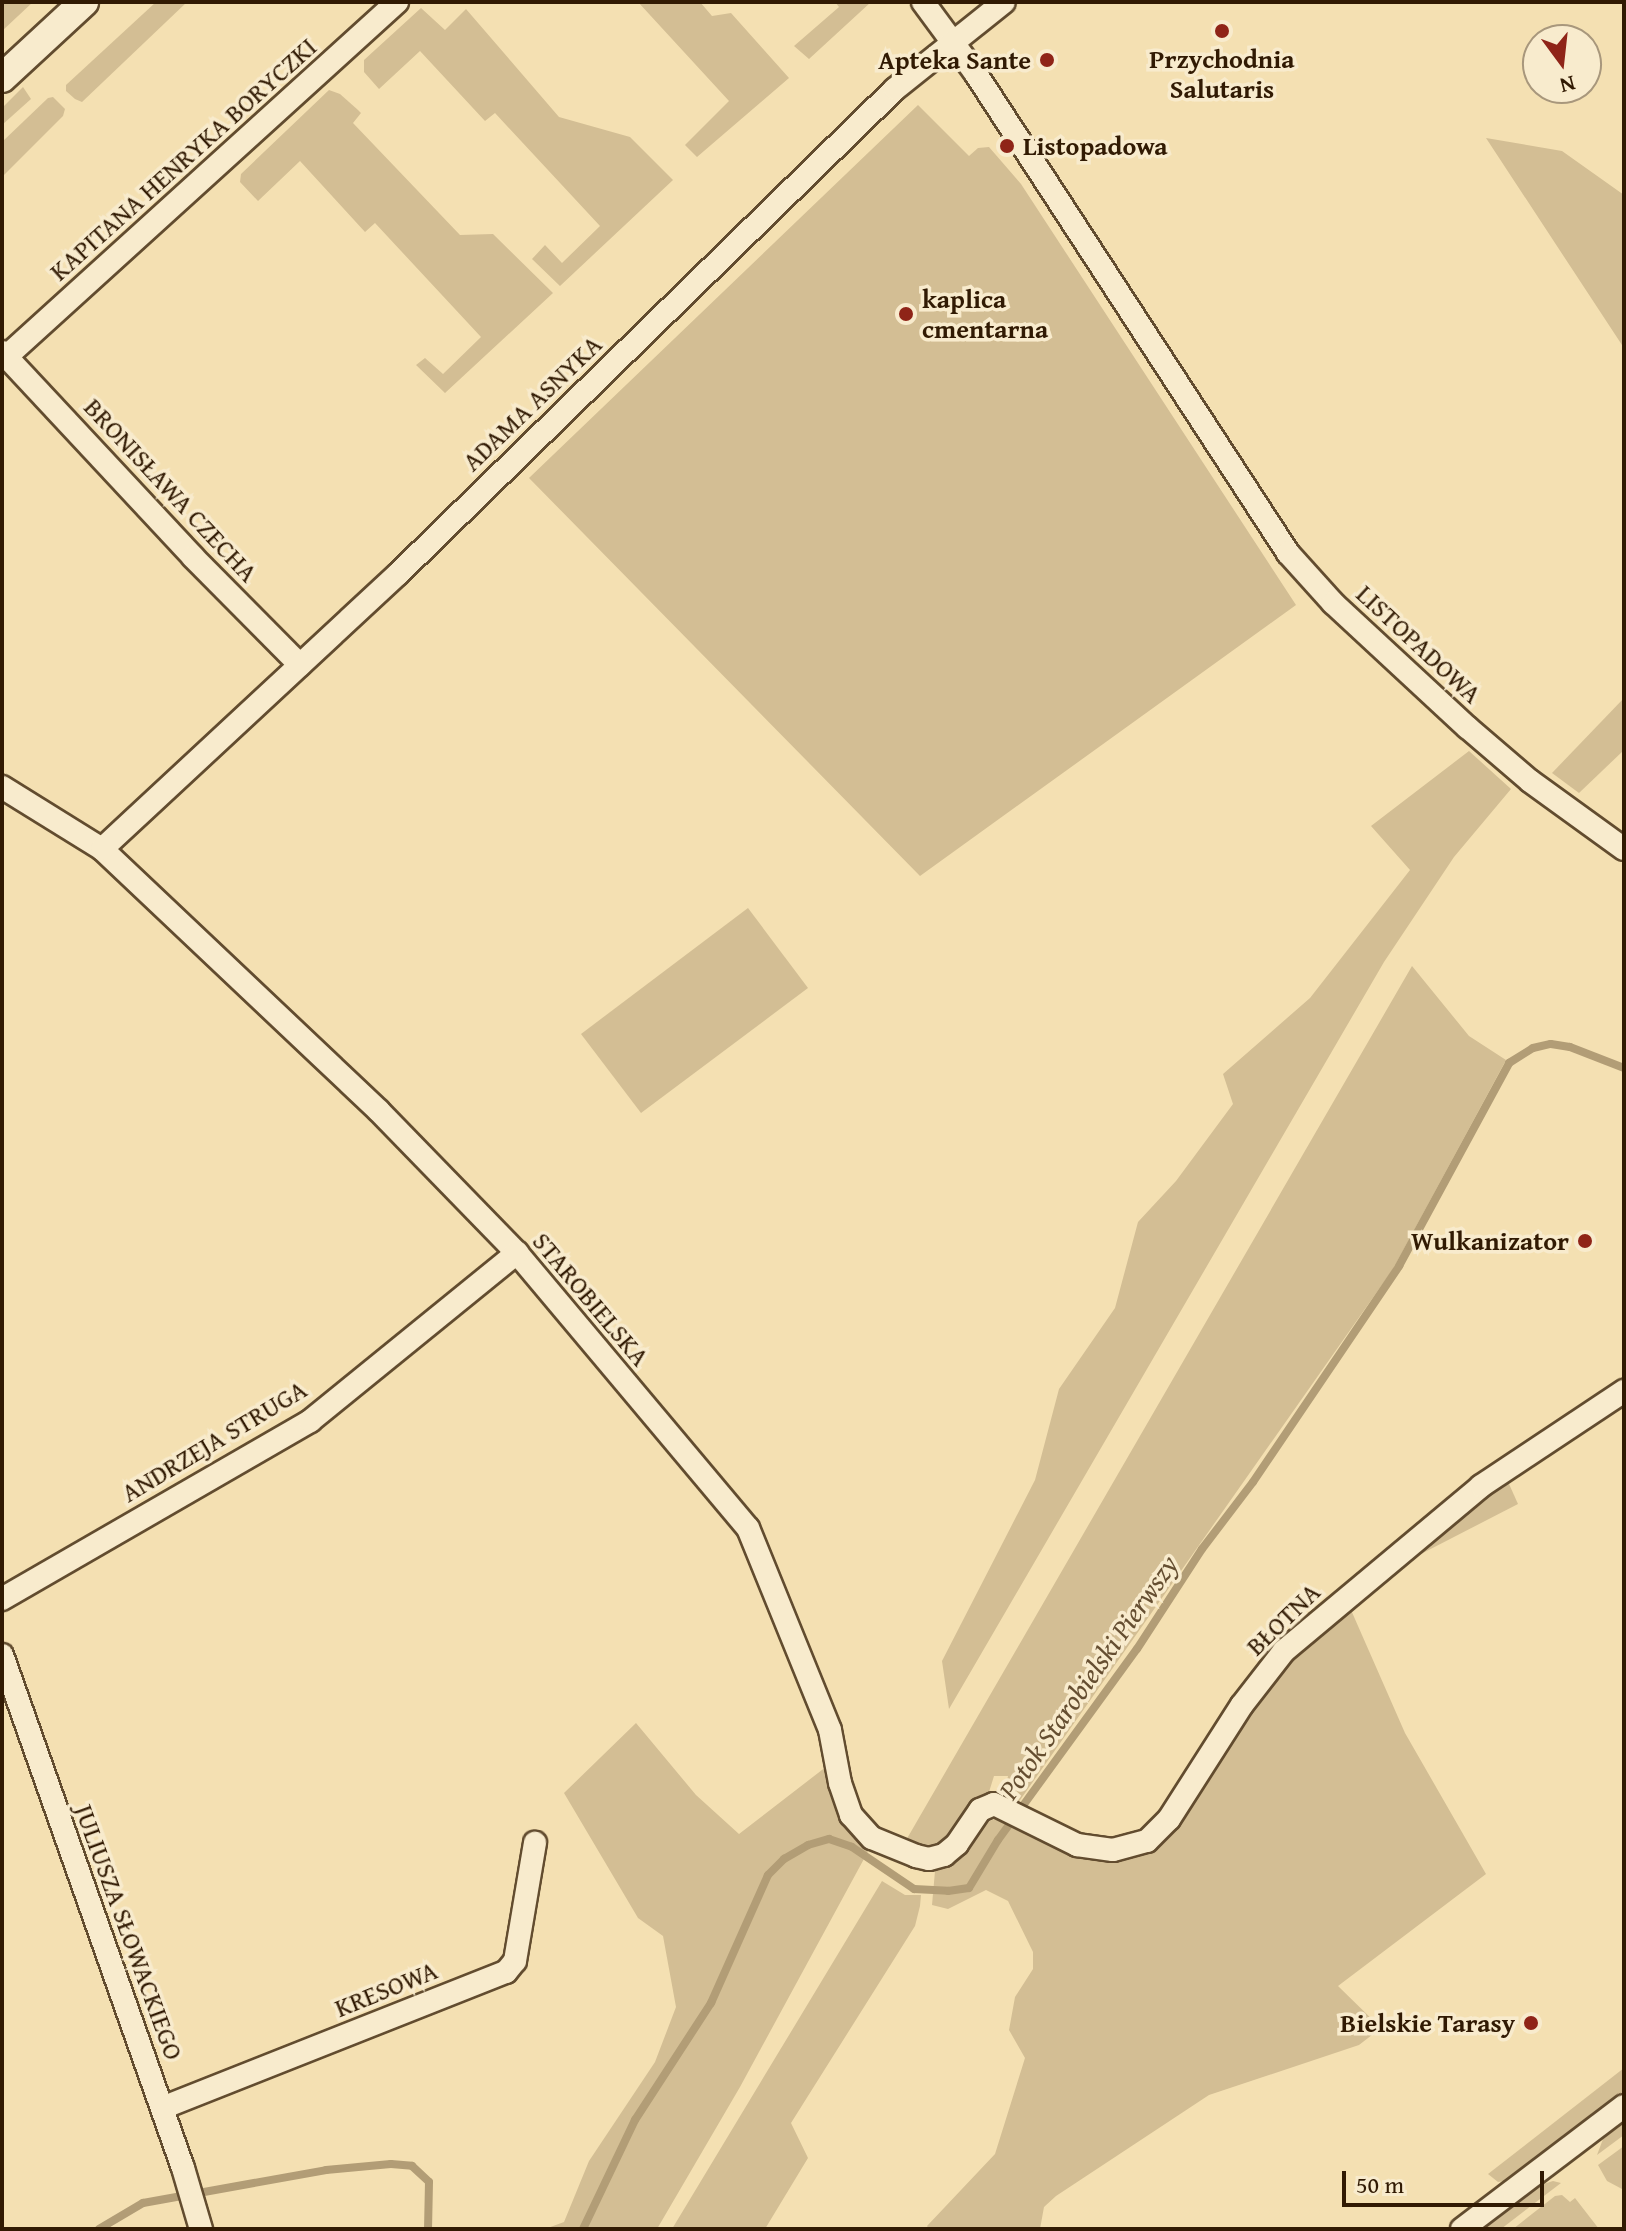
<!DOCTYPE html>
<meta charset="utf-8">
<style>
body{margin:0}
#map{position:relative;width:1626px;height:2231px;overflow:hidden;background:#f4e0b2;font-family:"Gentium Book Plus",serif}
div>[style]{position:absolute}
.green>*{inset:0;background:#d3be94}
.stream>*{height:8px;margin:-4px;padding:0 4px;transform-origin:4px;border-radius:4px;background:#b29d76}
.roads{filter:drop-shadow(2px 0 #624c2f) drop-shadow(-2px 0 #624c2f) drop-shadow(0 2px #624c2f) drop-shadow(0 -2px #624c2f)}
.minor>*{height:22px;margin:-11px;padding:0 11px;transform-origin:11px;border-radius:11px;background:#f8ebcd}
.tertiary>*{height:28px;margin:-14px;padding:0 14px;transform-origin:14px;border-radius:14px;background:#f8ebcd}
.dots>*{width:22px;height:22px;translate:-50% -50%;box-sizing:border-box;border:4px solid #f8ebcd;border-radius:50%}
span{translate:-50% -50%;white-space:nowrap;text-align:center;line-height:1.15;-webkit-text-stroke:7px #f8ebcd;paint-order:stroke}
.poi-label{font-size:26px;color:#311a03;font-weight:700}
.right{translate:-100% -50%;text-align:right}
.left{translate:0 -50%;text-align:left}
.street-label{font-size:26px;color:#311a03}
.water-label{font-size:28px;color:#654e31;font-style:italic}
.frame{position:absolute;inset:0;border:4px solid #311a03;pointer-events:none}
.north{position:absolute;left:1522px;top:24px;width:80px;height:80px;box-sizing:border-box;background:#f8ebcd;border:2px solid #a8977c;border-radius:50%;rotate:165deg;font-size:22px;font-weight:700;line-height:32px;text-align:center;color:#311a03}
.north::after{content:'';display:block;margin:auto;width:28px;height:36px;background:#8f2418;clip-path:polygon(50% 0,100% 100%,50% 72%,0 100%)}
.scale{position:absolute;left:1342px;top:2171px;width:202px;height:36px;box-sizing:border-box;border:4px solid #311a03;border-top:0;padding-left:10px;font-size:24px;line-height:28px;white-space:nowrap;color:#311a03;-webkit-text-stroke:6px #f8ebcd;paint-order:stroke}
</style>
<div id="map">
<div class="green">
<i style="clip-path:polygon(2px 2px,33px 2px,2px 31px)"></i>
<i style="clip-path:polygon(156px 2px,187px 2px,82px 102px,75px 99px,66px 91px,66px 85px)"></i>
<i style="clip-path:polygon(638px 2px,700px 2px,712px 16px,731px 13px,789px 78px,697px 157px,685px 145px,729px 101px)"></i>
<i style="clip-path:polygon(835px 2px,871px 2px,809px 59px,794px 46px,839px 7px)"></i>
<i style="clip-path:polygon(421px 8px,445px 30px,466px 9px,559px 117px,630px 137px,673px 180px,560px 286px,532px 259px,545px 245px,562px 263px,600px 226px,495px 113px,485px 121px,420px 51px,379px 89px,364px 72px,364px 60px)"></i>
<i style="clip-path:polygon(23px 87px,31px 99px,2px 125px,2px 108px)"></i>
<i style="clip-path:polygon(329px 90px,340px 94px,358px 110px,361px 113px,353px 123px,460px 235px,493px 234px,553px 293px,445px 393px,416px 365px,425px 358px,443px 374px,481px 337px,375px 223px,365px 232px,300px 161px,258px 201px,240px 182px,241px 174px)"></i>
<i style="clip-path:polygon(53px 97px,65px 109px,63px 116px,2px 177px,2px 142px,48px 98px)"></i>
<i style="clip-path:polygon(918px 105px,969px 156px,978px 148px,989px 147px,1021px 184px,1296px 605px,920px 876px,529px 478px)"></i>
<i style="clip-path:polygon(1486px 138px,1562px 151px,1624px 195px,1624px 354px,1622px 345px)"></i>
<i style="clip-path:polygon(1624px 698px,1624px 750px,1579px 793px,1552px 773px)"></i>
<i style="clip-path:polygon(1469px 751px,1511px 789px,1454px 857px,1384px 962px,949px 1709px,942px 1661px,1035px 1480px,1059px 1389px,1115px 1308px,1138px 1222px,1176px 1181px,1233px 1104px,1223px 1074px,1310px 998px,1410px 870px,1371px 826px)"></i>
<i style="clip-path:polygon(748px 908px,808px 988px,641px 1113px,581px 1034px)"></i>
<i style="clip-path:polygon(1412px 966px,1469px 1036px,1506px 1060px,1393px 1269px,1018px 1803px,1004px 1796px,1008px 1776px,994px 1776px,989px 1792px,972px 1800px,940px 1848px,929px 1850px,905px 1842px)"></i>
<i style="clip-path:polygon(1505px 1475px,1518px 1504px,1419px 1555px,1426px 1544px)"></i>
<i style="clip-path:polygon(1351px 1610px,1405px 1733px,1486px 1874px,1338px 1986px,1381px 2028px,1359px 2045px,1209px 2095px,1056px 2196px,1044px 2207px,1040px 2229px,929px 2229px,927px 2226px,995px 2154px,1025px 2058px,1009px 2030px,1015px 1997px,1033px 1969px,1033px 1952px,1008px 1901px,986px 1890px,948px 1909px,932px 1905px,935px 1871px,966px 1850px,982px 1824px,1003px 1816px,1132px 1854px,1247px 1707px,1306px 1642px)"></i>
<i style="clip-path:polygon(636px 1723px,696px 1795px,739px 1834px,831px 1763px,871px 1846px,740px 2087px,657px 2229px,545px 2229px,564px 2222px,589px 2161px,655px 2062px,676px 2007px,663px 1936px,638px 1918px,564px 1793px)"></i>
<i style="clip-path:polygon(882px 1881px,905px 1895px,921px 1895px,920px 1906px,915px 1926px,791px 2123px,808px 2158px,765px 2229px,672px 2229px)"></i>
<i style="clip-path:polygon(1624px 2068px,1624px 2091px,1504px 2181px,1498px 2182px,1488px 2174px)"></i>
<i style="clip-path:polygon(1624px 2123px,1624px 2135px,1597px 2155px,1603px 2139px)"></i>
<i style="clip-path:polygon(1624px 2146px,1624px 2189px,1622px 2189px,1607px 2181px,1598px 2165px)"></i>
<i style="clip-path:polygon(1553px 2181px,1561px 2183px,1501px 2229px,1480px 2229px,1537px 2186px)"></i>
<i style="clip-path:polygon(1562px 2195px,1570px 2202px,1575px 2198px,1599px 2229px,1513px 2229px,1555px 2196px)"></i>
</div>
<div class="stream">
<i style="left:99px;top:2229px;width:51px;rotate:-30.6deg"></i>
<i style="left:143px;top:2203px;width:186px;rotate:-10.2deg"></i>
<i style="left:326px;top:2170px;width:65px;rotate:-5.3deg"></i>
<i style="left:391px;top:2164px;width:21px;rotate:5deg"></i>
<i style="left:412px;top:2166px;width:23px;rotate:43deg"></i>
<i style="left:429px;top:2182px;width:47px;rotate:91.2deg"></i>
<i style="left:583px;top:2229px;width:121px;rotate:-64.5deg"></i>
<i style="left:635px;top:2120px;width:140px;rotate:-57deg"></i>
<i style="left:711px;top:2003px;width:140px;rotate:-66deg"></i>
<i style="left:768px;top:1875px;width:23px;rotate:-45deg"></i>
<i style="left:784px;top:1859px;width:28px;rotate:-30deg"></i>
<i style="left:808px;top:1845px;width:22px;rotate:-16deg"></i>
<i style="left:829px;top:1839px;width:24px;rotate:19deg"></i>
<i style="left:852px;top:1847px;width:75px;rotate:34.1deg"></i>
<i style="left:914px;top:1889px;width:34px;rotate:3deg"></i>
<i style="left:948px;top:1891px;width:21px;rotate:-8deg"></i>
<i style="left:969px;top:1888px;width:56px;rotate:-58.9deg"></i>
<i style="left:998px;top:1840px;width:236px;rotate:-54deg"></i>
<i style="left:1137px;top:1649px;width:119px;rotate:-57deg"></i>
<i style="left:1202px;top:1549px;width:84px;rotate:-52.7deg"></i>
<i style="left:1253px;top:1482px;width:261px;rotate:-55.9deg"></i>
<i style="left:1399px;top:1266px;width:231px;rotate:-61.5deg"></i>
<i style="left:1509px;top:1063px;width:28px;rotate:-32deg"></i>
<i style="left:1533px;top:1048px;width:18px;rotate:-13deg"></i>
<i style="left:1551px;top:1044px;width:19px;rotate:9deg"></i>
<i style="left:1570px;top:1047px;width:58px;rotate:21.3deg"></i>
</div>
<div class="roads">
<div class="minor">
<i style="left:923px;top:2px;width:89px;rotate:53.6deg"></i>
<i style="left:976px;top:74px;width:572px;rotate:56.92deg"></i>
<i style="left:1288px;top:553px;width:67px;rotate:48deg"></i>
<i style="left:1333px;top:603px;width:183px;rotate:42.8deg"></i>
<i style="left:1467px;top:727px;width:83px;rotate:40.6deg"></i>
<i style="left:1530px;top:781px;width:116px;rotate:35.9deg"></i>
<i style="left:2px;top:352px;width:280px;rotate:47deg"></i>
<i style="left:193px;top:557px;width:152px;rotate:45.3deg"></i>
<i style="left:7px;top:356px;width:527px;rotate:-42.23deg"></i>
<i style="left:2px;top:787px;width:118px;rotate:31.8deg"></i>
<i style="left:102px;top:849px;width:381px;rotate:43.4deg"></i>
<i style="left:379px;top:1111px;width:198px;rotate:45.8deg"></i>
<i style="left:517px;top:1253px;width:359px;rotate:50deg"></i>
<i style="left:748px;top:1528px;width:218px;rotate:67.9deg"></i>
<i style="left:830px;top:1730px;width:54px;rotate:79.3deg"></i>
<i style="left:840px;top:1783px;width:34px;rotate:71deg"></i>
<i style="left:851px;top:1815px;width:31px;rotate:48deg"></i>
<i style="left:872px;top:1838px;width:48px;rotate:22.2deg"></i>
<i style="left:916px;top:1856px;width:13px;rotate:13deg"></i>
<i style="left:929px;top:1859px;width:16px;rotate:-15deg"></i>
<i style="left:944px;top:1855px;width:17px;rotate:-40deg"></i>
<i style="left:957px;top:1844px;width:41px;rotate:-55.9deg"></i>
<i style="left:980px;top:1810px;width:15px;rotate:-23deg"></i>
<i style="left:994px;top:1804px;width:93px;rotate:26.3deg"></i>
<i style="left:1077px;top:1845px;width:36px;rotate:8deg"></i>
<i style="left:1113px;top:1850px;width:35px;rotate:-15deg"></i>
<i style="left:1147px;top:1841px;width:31px;rotate:-45deg"></i>
<i style="left:1169px;top:1819px;width:135px;rotate:-57.4deg"></i>
<i style="left:1242px;top:1705px;width:68px;rotate:-52.1deg"></i>
<i style="left:1284px;top:1651px;width:257px;rotate:-39.9deg"></i>
<i style="left:1481px;top:1486px;width:172px;rotate:-33.6deg"></i>
<i style="left:102px;top:849px;width:404px;rotate:-42.9deg"></i>
<i style="left:398px;top:574px;width:694px;rotate:-44.3deg"></i>
<i style="left:895px;top:89px;width:139px;rotate:-38.6deg"></i>
<i style="left:2px;top:1599px;width:356px;rotate:-30deg"></i>
<i style="left:310px;top:1421px;width:267px;rotate:-39.1deg"></i>
<i style="left:2px;top:1655px;width:544px;rotate:70.57deg"></i>
<i style="left:183px;top:2168px;width:64px;rotate:73.6deg"></i>
<i style="left:162px;top:2108px;width:370px;rotate:-21.6deg"></i>
<i style="left:506px;top:1972px;width:14px;rotate:-51deg"></i>
<i style="left:515px;top:1961px;width:120px;rotate:-80.4deg"></i>
<i style="left:1462px;top:2229px;width:203px;rotate:-37.2deg"></i>
</div>
<div class="tertiary">
<i style="left:2px;top:78px;width:112px;rotate:-42.8deg"></i>
</div>
</div>
<div class="dots">
<i style="left:1222px;top:31px;background:#8f2418"></i>
<i style="left:1047px;top:60px;background:#8f2418"></i>
<i style="left:1007px;top:146px;background:#8f2418"></i>
<i style="left:906px;top:314px;background:#8f2418"></i>
<i style="left:1585px;top:1241px;background:#8f2418"></i>
<i style="left:1531px;top:2023px;background:#8f2418"></i>
</div>
<div class="poi-label">
<span style="left:1222px;top:74px">Przychodnia<br>Salutaris</span>
<span class="right" style="left:1031px;top:60px">Apteka Sante</span>
<span class="left" style="left:1023px;top:146px">Listopadowa</span>
<span class="left" style="left:922px;top:314px">kaplica<br>cmentarna</span>
<span class="right" style="left:1569px;top:1241px">Wulkanizator</span>
<span class="right" style="left:1515px;top:2023px">Bielskie Tarasy</span>
</div>
<div class="street-label">
<span style="left:183px;top:159px;rotate:-42deg">KAPITANA HENRYKA BORYCZKI</span>
<span style="left:532px;top:403px;rotate:-44deg">ADAMA ASNYKA</span>
<span style="left:171px;top:490px;rotate:47deg">BRONISŁAWA CZECHA</span>
<span style="left:1419px;top:644px;rotate:43deg">LISTOPADOWA</span>
<span style="left:591px;top:1299px;rotate:50deg">STAROBIELSKA</span>
<span style="left:214px;top:1441px;rotate:-31deg">ANDRZEJA STRUGA</span>
<span style="left:1283px;top:1619px;rotate:-44deg">BŁOTNA</span>
<span style="left:129px;top:1932px;rotate:70deg">JULIUSZA SŁOWACKIEGO</span>
<span style="left:386px;top:1989px;rotate:-22deg">KRESOWA</span>
</div>
<div class="water-label">
<span style="left:1088px;top:1677px;rotate:-55deg">Potok Starobielski Pierwszy</span>
</div>
<div class="frame"></div>
<div class="north">N</div>
<div class="scale">50 m</div>
</div>
